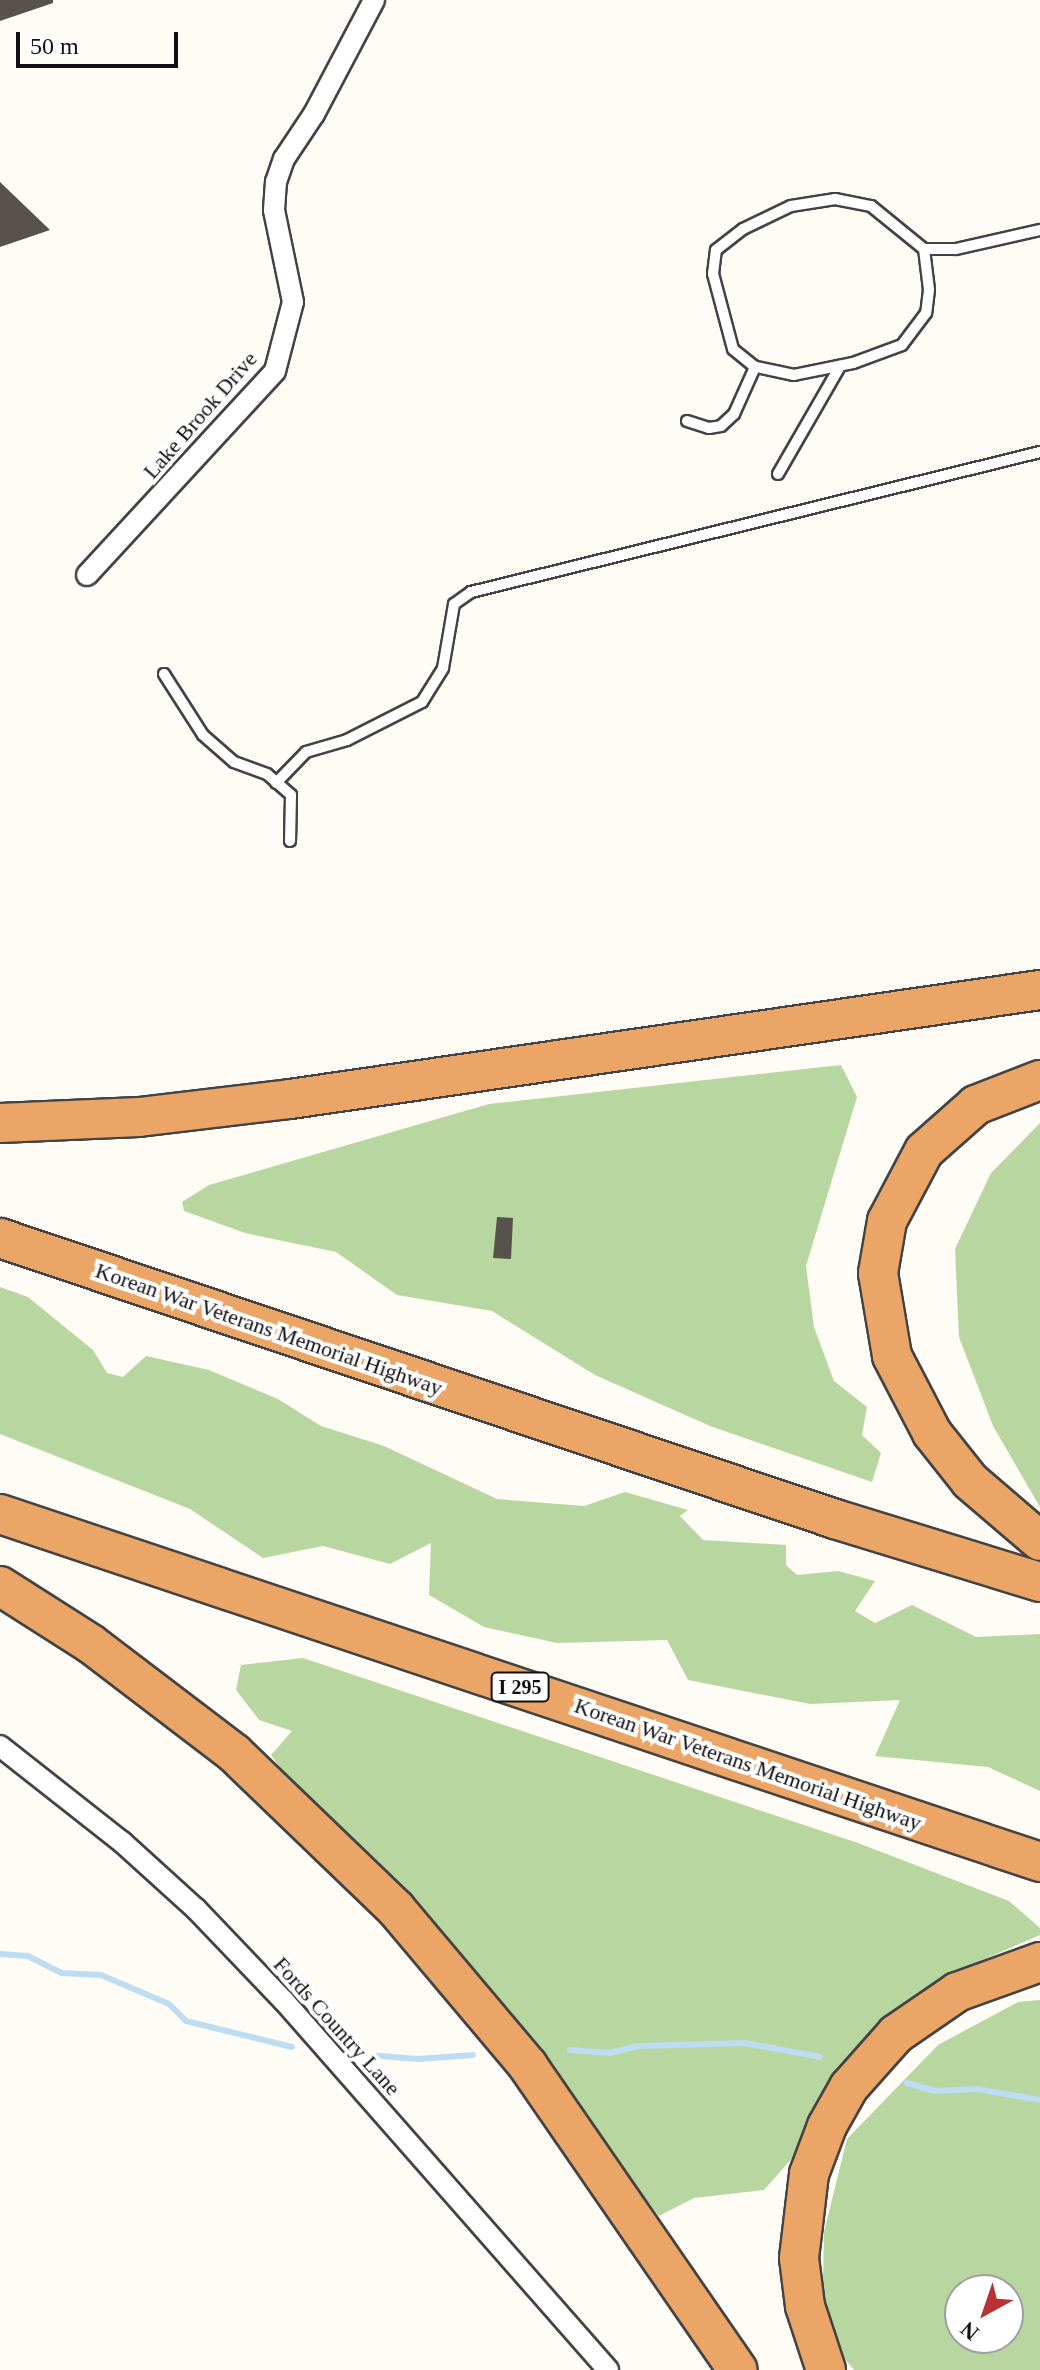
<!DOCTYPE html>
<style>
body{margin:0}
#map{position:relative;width:1040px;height:2370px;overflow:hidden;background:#fefcf5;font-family:Georgia,serif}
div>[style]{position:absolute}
.forest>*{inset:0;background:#b8d7a0}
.stream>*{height:6px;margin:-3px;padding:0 3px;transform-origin:3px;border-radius:3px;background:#bcddf2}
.building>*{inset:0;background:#58524d}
.roads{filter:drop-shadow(2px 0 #434343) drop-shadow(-2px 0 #434343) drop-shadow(0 2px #434343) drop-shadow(0 -2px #434343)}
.lane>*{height:10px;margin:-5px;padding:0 5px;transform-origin:5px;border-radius:5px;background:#fff}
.street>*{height:20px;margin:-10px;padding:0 10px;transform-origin:10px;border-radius:10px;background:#fff}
.highway>*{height:38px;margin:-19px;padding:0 19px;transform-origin:19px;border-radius:19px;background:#eaa567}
span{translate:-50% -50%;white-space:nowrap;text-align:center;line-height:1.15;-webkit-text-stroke:8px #fff;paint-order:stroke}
.shield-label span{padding:2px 6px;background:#fff;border:2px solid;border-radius:6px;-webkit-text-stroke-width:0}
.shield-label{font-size:20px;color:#101010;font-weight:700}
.street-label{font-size:22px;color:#101010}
.north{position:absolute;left:944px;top:2274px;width:80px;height:80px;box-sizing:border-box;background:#fff;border:2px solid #9f9f9f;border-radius:50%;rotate:220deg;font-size:22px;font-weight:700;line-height:32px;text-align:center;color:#101010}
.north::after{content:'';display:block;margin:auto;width:28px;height:36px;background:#b83135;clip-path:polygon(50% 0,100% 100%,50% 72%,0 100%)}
.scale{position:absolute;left:16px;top:32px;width:162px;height:36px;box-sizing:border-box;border:4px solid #101010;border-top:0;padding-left:10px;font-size:24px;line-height:28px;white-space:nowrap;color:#101010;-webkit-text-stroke:6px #fff;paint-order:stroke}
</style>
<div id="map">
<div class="forest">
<i style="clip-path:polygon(841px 1065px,857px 1097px,806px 1266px,814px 1327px,834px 1381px,867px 1407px,862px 1435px,881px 1453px,872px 1482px,710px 1426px,595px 1375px,492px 1311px,397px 1295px,336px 1252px,245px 1233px,184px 1211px,182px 1202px,209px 1185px,489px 1104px)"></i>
<i style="clip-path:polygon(1040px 1123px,1040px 1507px,993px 1426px,959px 1337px,955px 1249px,991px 1173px)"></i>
<i style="clip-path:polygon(0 1287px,28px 1297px,93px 1350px,107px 1373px,123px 1377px,146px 1356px,209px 1370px,278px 1399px,321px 1426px,384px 1446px,497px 1499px,584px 1506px,625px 1492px,688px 1510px,680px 1516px,703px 1540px,786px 1545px,786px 1565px,797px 1575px,838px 1571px,875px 1581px,855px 1611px,875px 1623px,912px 1605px,976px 1637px,1040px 1634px,1040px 1791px,988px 1767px,875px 1756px,900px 1700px,810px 1704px,688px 1680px,667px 1640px,557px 1643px,484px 1627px,429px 1595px,431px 1543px,390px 1564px,323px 1546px,263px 1558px,190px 1509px,0 1434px)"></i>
<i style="clip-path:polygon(303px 1658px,858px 1843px,1009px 1901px,1040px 1928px,1040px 1935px,946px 1976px,879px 2031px,830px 2088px,794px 2156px,764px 2190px,694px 2198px,659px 2216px,497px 2009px,300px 1795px,271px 1755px,292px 1731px,259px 1720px,236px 1690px,241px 1665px)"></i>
<i style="clip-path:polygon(evenodd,1040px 2000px,1040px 2370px,854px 2370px,822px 2331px,824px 2232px,847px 2139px,938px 2045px,1018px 2002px,1040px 2000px,960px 2290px,1008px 2290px,1008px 2338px,960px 2338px,960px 2290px)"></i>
</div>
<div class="stream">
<i style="left:0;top:1954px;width:28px;rotate:4deg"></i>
<i style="left:28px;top:1956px;width:37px;rotate:27deg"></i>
<i style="left:61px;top:1973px;width:40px;rotate:2.9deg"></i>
<i style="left:101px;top:1975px;width:74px;rotate:23.1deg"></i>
<i style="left:169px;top:2004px;width:24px;rotate:45deg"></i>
<i style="left:186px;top:2021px;width:109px;rotate:13.8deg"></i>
<i style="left:570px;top:2050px;width:40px;rotate:4.3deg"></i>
<i style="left:610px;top:2053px;width:29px;rotate:-14deg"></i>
<i style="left:638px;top:2046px;width:106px;rotate:-1.6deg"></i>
<i style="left:744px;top:2043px;width:77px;rotate:10.4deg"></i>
<i style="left:357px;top:2054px;width:61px;rotate:4.7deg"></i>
<i style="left:418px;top:2059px;width:55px;rotate:-4.2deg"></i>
<i style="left:907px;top:2083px;width:29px;rotate:16deg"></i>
<i style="left:935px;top:2091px;width:41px;rotate:-2.8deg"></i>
<i style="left:976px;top:2089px;width:65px;rotate:9.8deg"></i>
</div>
<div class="building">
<i style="clip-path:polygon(0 0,53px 0,53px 3px,0 21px)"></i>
<i style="clip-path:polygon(0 182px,50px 230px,0 247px)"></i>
<i style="clip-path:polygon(497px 1217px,513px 1218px,511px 1259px,493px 1258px)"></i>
</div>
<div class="roads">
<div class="lane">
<i style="left:924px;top:249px;width:41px;rotate:83deg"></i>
<i style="left:929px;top:290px;width:23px;rotate:97deg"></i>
<i style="left:926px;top:313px;width:40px;rotate:127deg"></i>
<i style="left:902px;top:345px;width:52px;rotate:159.8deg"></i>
<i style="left:853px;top:363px;width:60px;rotate:168.5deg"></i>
<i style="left:794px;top:375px;width:40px;rotate:-168deg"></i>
<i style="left:755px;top:367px;width:28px;rotate:-141deg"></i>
<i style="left:733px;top:349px;width:78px;rotate:-104.9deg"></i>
<i style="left:713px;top:274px;width:24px;rotate:-83deg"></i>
<i style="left:716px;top:250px;width:34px;rotate:-38deg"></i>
<i style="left:743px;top:229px;width:53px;rotate:-25.6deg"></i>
<i style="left:791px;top:206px;width:45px;rotate:-9deg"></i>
<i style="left:835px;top:199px;width:37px;rotate:11deg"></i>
<i style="left:871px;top:206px;width:68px;rotate:39.1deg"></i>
<i style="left:924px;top:249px;width:32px"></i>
<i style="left:956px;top:249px;width:86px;rotate:-12.7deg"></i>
<i style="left:687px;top:421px;width:23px;rotate:18deg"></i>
<i style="left:709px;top:428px;width:12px;rotate:-9deg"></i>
<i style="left:721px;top:426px;width:18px;rotate:-43deg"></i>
<i style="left:734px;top:414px;width:51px;rotate:-65.9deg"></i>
<i style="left:778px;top:474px;width:125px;rotate:-60.1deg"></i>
<i style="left:164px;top:674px;width:72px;rotate:57.4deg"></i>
<i style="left:203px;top:735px;width:41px;rotate:41.1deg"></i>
<i style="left:234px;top:762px;width:35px;rotate:20deg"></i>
<i style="left:267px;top:774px;width:32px;rotate:41deg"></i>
<i style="left:291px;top:795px;width:46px;rotate:91.2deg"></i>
<i style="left:276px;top:783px;width:43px;rotate:-45.9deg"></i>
<i style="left:306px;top:752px;width:43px;rotate:-16.3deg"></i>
<i style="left:347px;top:740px;width:84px;rotate:-26.9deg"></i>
<i style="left:422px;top:702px;width:40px;rotate:-58deg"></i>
<i style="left:443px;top:668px;width:65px;rotate:-80.2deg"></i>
<i style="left:454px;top:604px;width:21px;rotate:-35deg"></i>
<i style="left:471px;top:592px;width:586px;rotate:-13.82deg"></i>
</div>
<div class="street">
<i style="left:87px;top:575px;width:277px;rotate:-47.3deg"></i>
<i style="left:275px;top:371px;width:71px;rotate:-75.4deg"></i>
<i style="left:293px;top:302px;width:94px;rotate:-101.7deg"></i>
<i style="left:274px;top:210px;width:28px;rotate:-86deg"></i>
<i style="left:276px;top:182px;width:24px;rotate:-71deg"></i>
<i style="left:284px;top:159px;width:54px;rotate:-56.3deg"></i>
<i style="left:314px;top:114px;width:129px;rotate:-62.2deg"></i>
<i style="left:0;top:1746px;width:155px;rotate:38.2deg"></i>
<i style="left:122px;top:1842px;width:100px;rotate:42.2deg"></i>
<i style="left:196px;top:1909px;width:127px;rotate:46.3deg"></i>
<i style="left:284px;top:2001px;width:491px;rotate:48.7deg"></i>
</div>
<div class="highway">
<i style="left:1040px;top:1080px;width:69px;rotate:158.7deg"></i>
<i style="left:976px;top:1105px;width:69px;rotate:138.5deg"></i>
<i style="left:924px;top:1151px;width:79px;rotate:117.9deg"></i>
<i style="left:887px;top:1221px;width:53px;rotate:99.8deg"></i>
<i style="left:878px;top:1273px;width:84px;rotate:80.4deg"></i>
<i style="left:892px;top:1356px;width:87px;rotate:62.5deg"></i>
<i style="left:932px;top:1433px;width:61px;rotate:51.6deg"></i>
<i style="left:970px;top:1481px;width:92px;rotate:40.6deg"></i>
<i style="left:0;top:1123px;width:139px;rotate:-2.5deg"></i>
<i style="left:139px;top:1117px;width:152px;rotate:-6.8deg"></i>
<i style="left:290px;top:1099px;width:758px;rotate:-8.27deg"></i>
<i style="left:0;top:1238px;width:881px;rotate:18.6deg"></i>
<i style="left:835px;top:1519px;width:214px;rotate:17.1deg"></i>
<i style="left:0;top:1514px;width:1097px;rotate:18.5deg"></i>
<i style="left:0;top:1586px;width:108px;rotate:32.5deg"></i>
<i style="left:91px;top:1644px;width:180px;rotate:37.3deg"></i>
<i style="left:234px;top:1753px;width:225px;rotate:43.9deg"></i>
<i style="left:396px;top:1909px;width:205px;rotate:49.9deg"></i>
<i style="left:528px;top:2066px;width:369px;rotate:55.4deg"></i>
<i style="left:826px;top:2370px;width:67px;rotate:-108.2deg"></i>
<i style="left:805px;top:2306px;width:48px;rotate:-97.1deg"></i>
<i style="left:799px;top:2258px;width:85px;rotate:-83.2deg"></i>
<i style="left:809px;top:2174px;width:51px;rotate:-69.4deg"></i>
<i style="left:827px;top:2126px;width:45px;rotate:-60.6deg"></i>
<i style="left:849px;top:2087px;width:71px;rotate:-48.4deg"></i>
<i style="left:896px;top:2034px;width:74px;rotate:-34.5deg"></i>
<i style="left:957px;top:1992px;width:88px;rotate:-19.9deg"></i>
</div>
</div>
<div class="shield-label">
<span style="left:520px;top:1687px">I 295</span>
</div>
<div class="street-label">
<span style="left:200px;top:415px;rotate:-49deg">Lake Brook Drive</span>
<span style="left:269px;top:1329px;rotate:19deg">Korean War Veterans Memorial Highway</span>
<span style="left:748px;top:1764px;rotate:19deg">Korean War Veterans Memorial Highway</span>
<span style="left:337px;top:2026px;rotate:48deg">Fords Country Lane</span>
</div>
<div class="north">N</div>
<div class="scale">50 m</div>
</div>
